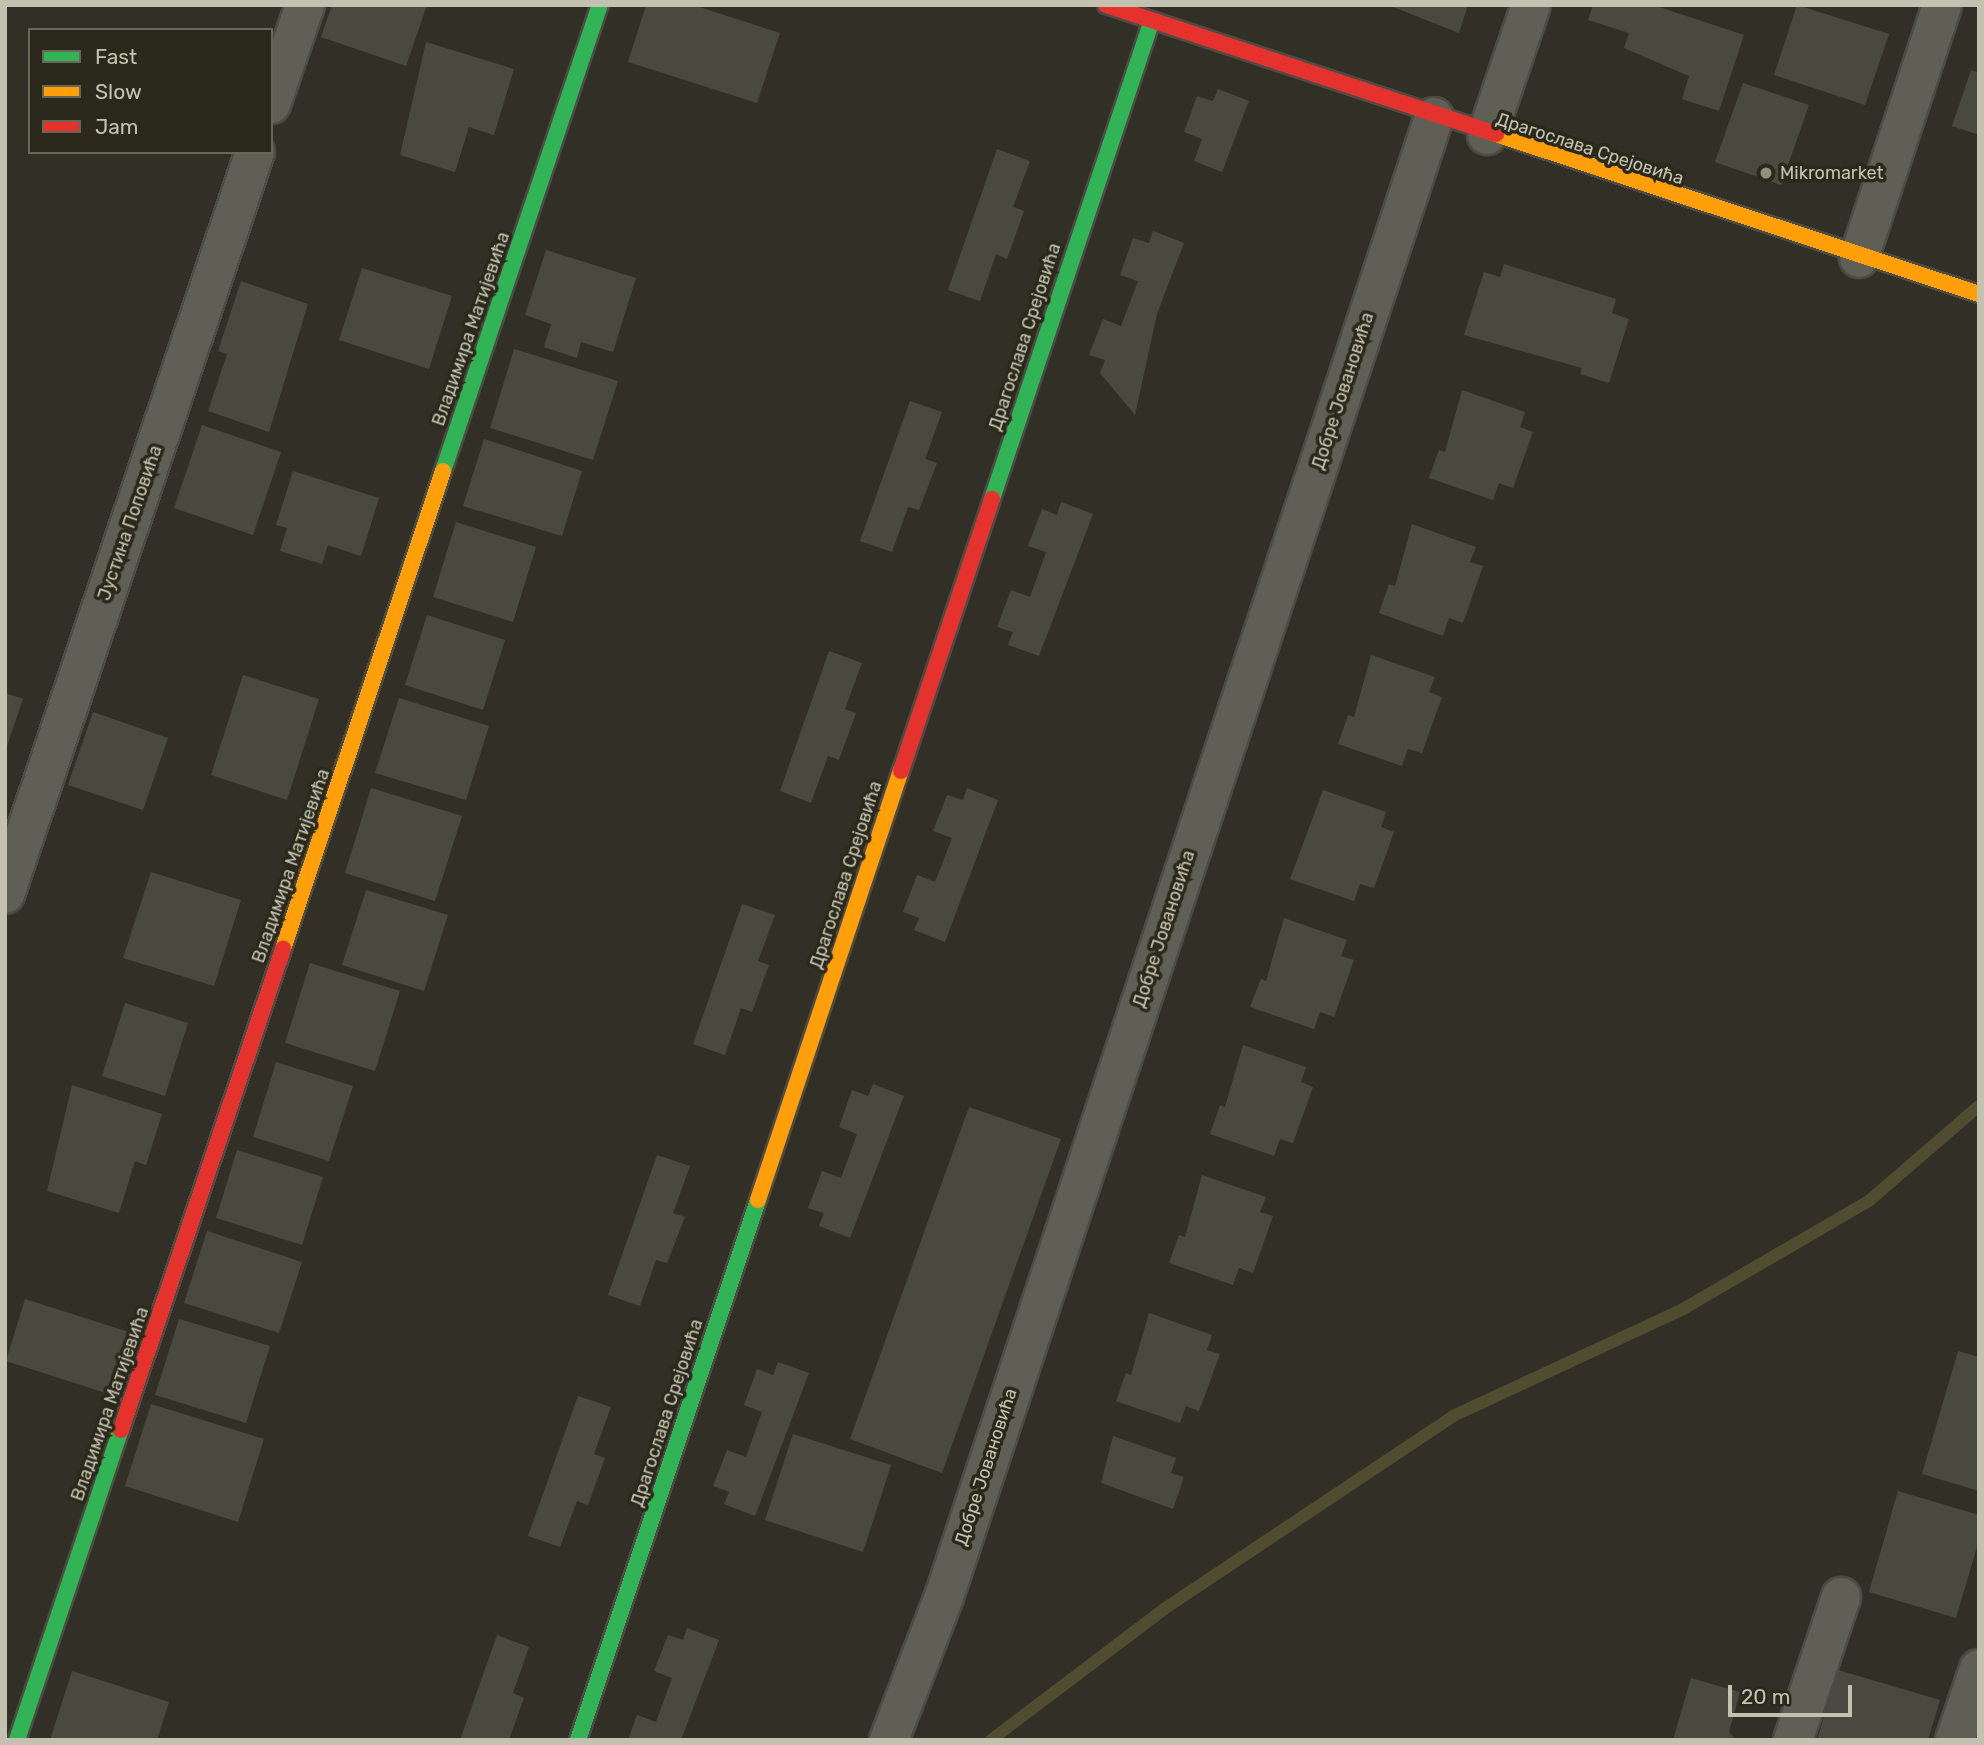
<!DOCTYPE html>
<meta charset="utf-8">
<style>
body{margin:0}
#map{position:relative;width:1984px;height:1745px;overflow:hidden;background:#323026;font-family:Rubik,sans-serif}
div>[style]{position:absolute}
.stream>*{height:12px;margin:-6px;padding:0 6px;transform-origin:6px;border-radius:6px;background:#504c2f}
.building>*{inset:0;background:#4a4940}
.roads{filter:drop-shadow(2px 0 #4c4b44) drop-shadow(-2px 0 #4c4b44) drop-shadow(0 2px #4c4b44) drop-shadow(0 -2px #4c4b44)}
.street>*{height:38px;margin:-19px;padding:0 19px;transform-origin:19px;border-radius:19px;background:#5f5f56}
.fast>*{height:16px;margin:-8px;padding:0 8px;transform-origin:8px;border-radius:8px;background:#30b455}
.slow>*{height:16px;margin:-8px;padding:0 8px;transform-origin:8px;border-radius:8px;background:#ff9f0a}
.jam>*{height:16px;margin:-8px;padding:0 8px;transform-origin:8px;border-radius:8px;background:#e5322d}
.dots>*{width:19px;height:19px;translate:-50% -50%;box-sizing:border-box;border:4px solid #2b291b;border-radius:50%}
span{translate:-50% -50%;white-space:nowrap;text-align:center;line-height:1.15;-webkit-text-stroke:7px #2b291b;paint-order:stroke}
.street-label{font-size:18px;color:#c3c2b0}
.poi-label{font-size:18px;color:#c3c2b0}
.left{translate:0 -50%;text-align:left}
.frame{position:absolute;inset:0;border:7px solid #c3c2b0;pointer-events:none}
.legend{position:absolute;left:28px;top:28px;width:245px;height:126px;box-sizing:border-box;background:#2b291b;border:2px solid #686657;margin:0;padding:9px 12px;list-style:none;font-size:21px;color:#c3c2b0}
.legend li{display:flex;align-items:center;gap:14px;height:35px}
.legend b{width:35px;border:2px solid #686657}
.scale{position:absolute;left:1728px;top:1685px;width:124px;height:32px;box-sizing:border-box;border:4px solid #c3c2b0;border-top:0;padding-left:9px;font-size:21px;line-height:24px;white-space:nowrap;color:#c3c2b0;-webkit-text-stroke:5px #2b291b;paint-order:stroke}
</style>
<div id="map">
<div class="stream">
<i style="left:991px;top:1740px;width:217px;rotate:-37.1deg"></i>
<i style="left:1164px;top:1609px;width:348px;rotate:-33.7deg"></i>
<i style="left:1453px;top:1416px;width:254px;rotate:-24.9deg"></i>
<i style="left:1683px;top:1309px;width:216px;rotate:-30.2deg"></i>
<i style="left:1870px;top:1200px;width:144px;rotate:-40.8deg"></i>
</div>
<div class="building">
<i style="clip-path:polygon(332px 5px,427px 5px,406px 66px,321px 37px)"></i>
<i style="clip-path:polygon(646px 5px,693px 5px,780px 33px,757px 103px,628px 62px)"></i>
<i style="clip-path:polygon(1388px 5px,1468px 5px,1459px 33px)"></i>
<i style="clip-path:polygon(1593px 5px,1653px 5px,1744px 35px,1719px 111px,1682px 99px,1689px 76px,1624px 48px,1629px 33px,1588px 20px)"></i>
<i style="clip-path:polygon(1797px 5px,1889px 34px,1865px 105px,1774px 75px)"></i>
<i style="clip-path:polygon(426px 42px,514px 69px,494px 135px,469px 127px,455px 172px,400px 155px)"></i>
<i style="clip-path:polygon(1971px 70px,1979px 73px,1979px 135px,1952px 126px)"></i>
<i style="clip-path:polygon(1743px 83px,1809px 105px,1781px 185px,1715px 162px)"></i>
<i style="clip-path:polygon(1218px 89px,1249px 101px,1222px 172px,1194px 161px,1202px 139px,1184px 132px,1197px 96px,1213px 101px)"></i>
<i style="clip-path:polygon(997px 149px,1030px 161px,1013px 207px,1024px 211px,1007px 259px,996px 254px,980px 301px,948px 290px)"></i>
<i style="clip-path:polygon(1153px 231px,1184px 243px,1157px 314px,1135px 415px,1100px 373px,1105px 360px,1089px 355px,1103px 319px,1121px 326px,1138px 281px,1120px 275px,1133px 238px,1149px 243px)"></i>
<i style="clip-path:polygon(546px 250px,636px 278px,613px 352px,581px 342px,577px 358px,544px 347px,551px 324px,525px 315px)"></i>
<i style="clip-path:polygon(1504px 264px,1616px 299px,1612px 313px,1629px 319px,1609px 383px,1580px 374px,1582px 368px,1464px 335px,1484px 272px,1500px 277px)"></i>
<i style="clip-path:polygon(362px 268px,452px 296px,429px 369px,339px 340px)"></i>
<i style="clip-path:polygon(241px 281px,308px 304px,269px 432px,208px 411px,227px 354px,218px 351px)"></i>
<i style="clip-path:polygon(514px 349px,618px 381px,593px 460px,490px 428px)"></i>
<i style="clip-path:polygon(1462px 390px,1525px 412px,1520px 427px,1533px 432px,1513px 488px,1499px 483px,1493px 500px,1429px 478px,1439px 450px,1445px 452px)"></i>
<i style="clip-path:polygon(910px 401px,942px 412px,925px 459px,937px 463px,919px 510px,908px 507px,892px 552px,860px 541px)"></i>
<i style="clip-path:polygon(202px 425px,281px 452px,253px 535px,174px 508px)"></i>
<i style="clip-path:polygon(484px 439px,582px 471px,562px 536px,463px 506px)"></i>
<i style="clip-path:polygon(293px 471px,379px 498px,361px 556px,328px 545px,322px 564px,280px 551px,287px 528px,276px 525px)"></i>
<i style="clip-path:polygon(1061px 502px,1093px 514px,1039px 656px,1008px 645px,1013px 632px,997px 627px,1011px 590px,1030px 597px,1046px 552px,1028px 546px,1042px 509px,1057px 515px)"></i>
<i style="clip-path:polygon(456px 522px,536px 547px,513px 622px,433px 597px)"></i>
<i style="clip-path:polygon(1412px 524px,1476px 547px,1470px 562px,1483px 566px,1463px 623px,1449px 618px,1443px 636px,1379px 613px,1389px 584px,1395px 586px)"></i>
<i style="clip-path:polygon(427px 615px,505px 640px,483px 710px,405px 685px)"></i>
<i style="clip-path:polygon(829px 651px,862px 663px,845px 709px,856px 713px,839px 760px,828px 756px,811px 803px,780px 791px)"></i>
<i style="clip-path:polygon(1371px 655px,1435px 677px,1429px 692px,1442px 697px,1422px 753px,1408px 749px,1402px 766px,1338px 744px,1348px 715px,1354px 717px)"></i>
<i style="clip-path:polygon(243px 675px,319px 699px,287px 800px,211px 775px)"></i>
<i style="clip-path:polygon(5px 693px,23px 699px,6px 749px,5px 749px)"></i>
<i style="clip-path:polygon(399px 698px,489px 726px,466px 800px,375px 773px)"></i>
<i style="clip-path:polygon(93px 712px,168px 738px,143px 810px,68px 785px)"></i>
<i style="clip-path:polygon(371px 788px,462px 816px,435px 901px,345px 873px)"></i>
<i style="clip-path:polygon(967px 788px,998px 800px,945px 942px,914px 930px,919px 918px,903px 912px,917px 875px,935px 882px,952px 838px,933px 831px,947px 795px,963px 800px)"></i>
<i style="clip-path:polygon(1323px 790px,1386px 812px,1381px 827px,1394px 832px,1374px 888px,1360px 884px,1354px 901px,1290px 879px)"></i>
<i style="clip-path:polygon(151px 872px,241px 900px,214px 986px,123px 958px)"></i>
<i style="clip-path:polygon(366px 890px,448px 915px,424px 991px,342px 965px)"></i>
<i style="clip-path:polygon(742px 904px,775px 915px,758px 961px,769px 965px,752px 1012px,741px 1008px,725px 1055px,693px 1044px)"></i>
<i style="clip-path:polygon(1284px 918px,1347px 940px,1341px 956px,1354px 960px,1334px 1017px,1320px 1012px,1314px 1029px,1250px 1007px,1261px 979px,1266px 981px)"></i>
<i style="clip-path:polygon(310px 963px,400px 991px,375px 1071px,285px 1043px)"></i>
<i style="clip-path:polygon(125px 1003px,188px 1023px,165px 1096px,102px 1076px)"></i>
<i style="clip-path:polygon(1243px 1045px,1306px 1067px,1301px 1082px,1313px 1087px,1293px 1143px,1280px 1139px,1274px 1156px,1210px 1134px,1220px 1105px,1225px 1107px)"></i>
<i style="clip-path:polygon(276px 1062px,353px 1086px,329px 1161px,253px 1137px)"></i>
<i style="clip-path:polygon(873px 1084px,904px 1096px,850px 1238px,819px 1226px,824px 1213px,808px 1208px,822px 1171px,841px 1178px,857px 1134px,839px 1127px,852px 1090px,868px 1096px)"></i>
<i style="clip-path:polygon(72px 1085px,162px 1114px,146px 1165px,135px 1161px,119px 1213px,47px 1191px)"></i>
<i style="clip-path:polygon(969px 1107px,1061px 1139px,942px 1473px,850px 1439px)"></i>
<i style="clip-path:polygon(237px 1150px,323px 1177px,302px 1245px,216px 1218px)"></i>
<i style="clip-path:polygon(657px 1155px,690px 1166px,673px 1213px,685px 1217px,667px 1263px,656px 1260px,640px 1306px,608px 1295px)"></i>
<i style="clip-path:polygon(1202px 1175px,1266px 1197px,1260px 1212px,1273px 1216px,1253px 1273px,1239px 1268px,1233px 1285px,1169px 1263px,1179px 1235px,1185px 1237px)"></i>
<i style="clip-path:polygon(207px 1231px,302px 1262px,279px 1333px,184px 1303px)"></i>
<i style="clip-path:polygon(25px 1299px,132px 1333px,112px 1395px,6px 1361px)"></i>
<i style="clip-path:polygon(1149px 1313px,1212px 1335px,1207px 1350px,1220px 1354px,1199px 1411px,1186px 1406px,1180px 1423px,1116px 1401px,1126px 1373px,1131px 1375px)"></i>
<i style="clip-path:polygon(179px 1319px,270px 1346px,246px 1423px,155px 1395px)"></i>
<i style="clip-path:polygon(1958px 1351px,1979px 1357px,1979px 1491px,1922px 1474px)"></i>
<i style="clip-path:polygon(778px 1362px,809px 1373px,755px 1516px,724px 1504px,729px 1492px,713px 1486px,727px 1450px,746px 1457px,762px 1412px,744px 1405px,757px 1369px,773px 1375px)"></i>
<i style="clip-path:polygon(578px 1396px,611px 1407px,594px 1454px,605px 1458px,588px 1505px,577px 1501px,560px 1547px,528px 1536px)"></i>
<i style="clip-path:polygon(151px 1404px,264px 1439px,238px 1522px,125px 1486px)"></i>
<i style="clip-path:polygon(793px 1434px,891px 1465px,863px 1552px,765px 1520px)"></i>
<i style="clip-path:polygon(1113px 1436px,1176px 1458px,1171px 1473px,1184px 1477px,1173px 1509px,1101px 1483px)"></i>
<i style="clip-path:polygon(1898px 1491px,1979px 1515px,1979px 1540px,1956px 1618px,1869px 1592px)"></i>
<i style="clip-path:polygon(687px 1628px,719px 1640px,681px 1740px,628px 1740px,637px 1715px,656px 1722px,672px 1678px,654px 1671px,668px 1635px,683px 1640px)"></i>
<i style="clip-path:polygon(497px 1635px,529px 1647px,513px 1693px,524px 1698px,509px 1740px,460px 1740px)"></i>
<i style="clip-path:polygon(1838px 1670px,1940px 1700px,1928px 1740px,1817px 1740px)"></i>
<i style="clip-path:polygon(72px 1671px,169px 1702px,157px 1740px,50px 1740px)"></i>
<i style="clip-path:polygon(1691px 1678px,1740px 1692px,1729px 1732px,1736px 1740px,1673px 1740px)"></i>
</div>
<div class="roads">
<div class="street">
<i style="left:271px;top:104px;width:105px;rotate:-71deg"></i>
<i style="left:1487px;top:135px;width:137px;rotate:-71.3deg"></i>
<i style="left:1859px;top:258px;width:266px;rotate:-71.8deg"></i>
<i style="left:5px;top:894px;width:783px;rotate:-71.38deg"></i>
<i style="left:889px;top:1740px;width:153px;rotate:-69deg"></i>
<i style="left:944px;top:1597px;width:1559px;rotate:-71.68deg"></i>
<i style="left:1793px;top:1740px;width:151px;rotate:-71.4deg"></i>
<i style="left:1955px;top:1740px;width:75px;rotate:-71.3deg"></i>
</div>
<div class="fast">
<i style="left:443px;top:471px;width:492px;rotate:-71.4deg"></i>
<i style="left:992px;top:499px;width:502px;rotate:-71.53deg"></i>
<i style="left:17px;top:1740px;width:327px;rotate:-71.5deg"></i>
<i style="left:578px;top:1740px;width:569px;rotate:-71.57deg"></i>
</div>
<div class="slow">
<i style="left:1496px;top:134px;width:509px;rotate:18.33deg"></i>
<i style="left:283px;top:949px;width:504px;rotate:-71.49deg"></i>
<i style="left:758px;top:1200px;width:452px;rotate:-71.6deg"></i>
</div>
<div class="jam">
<i style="left:1106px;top:5px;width:411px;rotate:18.3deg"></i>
<i style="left:901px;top:771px;width:287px;rotate:-71.5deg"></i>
<i style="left:121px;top:1430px;width:508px;rotate:-71.39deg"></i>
</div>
</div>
<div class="dots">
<i style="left:1766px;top:173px;background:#908f80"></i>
</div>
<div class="street-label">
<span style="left:1590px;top:149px;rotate:18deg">Драгослава Срејовића</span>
<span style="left:471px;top:329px;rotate:-71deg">Владимира Матијевића</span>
<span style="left:1025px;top:337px;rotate:-72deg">Драгослава Срејовића</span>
<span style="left:1343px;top:391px;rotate:-72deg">Добре Јовановића</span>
<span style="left:130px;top:523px;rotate:-71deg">Јустина Поповића</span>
<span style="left:291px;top:866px;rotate:-71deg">Владимира Матијевића</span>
<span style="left:846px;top:875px;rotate:-72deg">Драгослава Срејовића</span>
<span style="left:1164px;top:929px;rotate:-72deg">Добре Јовановића</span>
<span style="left:110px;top:1404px;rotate:-71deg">Владимира Матијевића</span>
<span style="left:667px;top:1413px;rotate:-72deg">Драгослава Срејовића</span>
<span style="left:986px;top:1467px;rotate:-72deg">Добре Јовановића</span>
</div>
<div class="poi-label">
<span class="left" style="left:1780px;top:173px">Mikromarket</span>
</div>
<div class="frame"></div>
<ul class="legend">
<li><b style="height:9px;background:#30b455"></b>Fast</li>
<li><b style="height:9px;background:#ff9f0a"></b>Slow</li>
<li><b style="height:9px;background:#e5322d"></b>Jam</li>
</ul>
<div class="scale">20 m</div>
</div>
